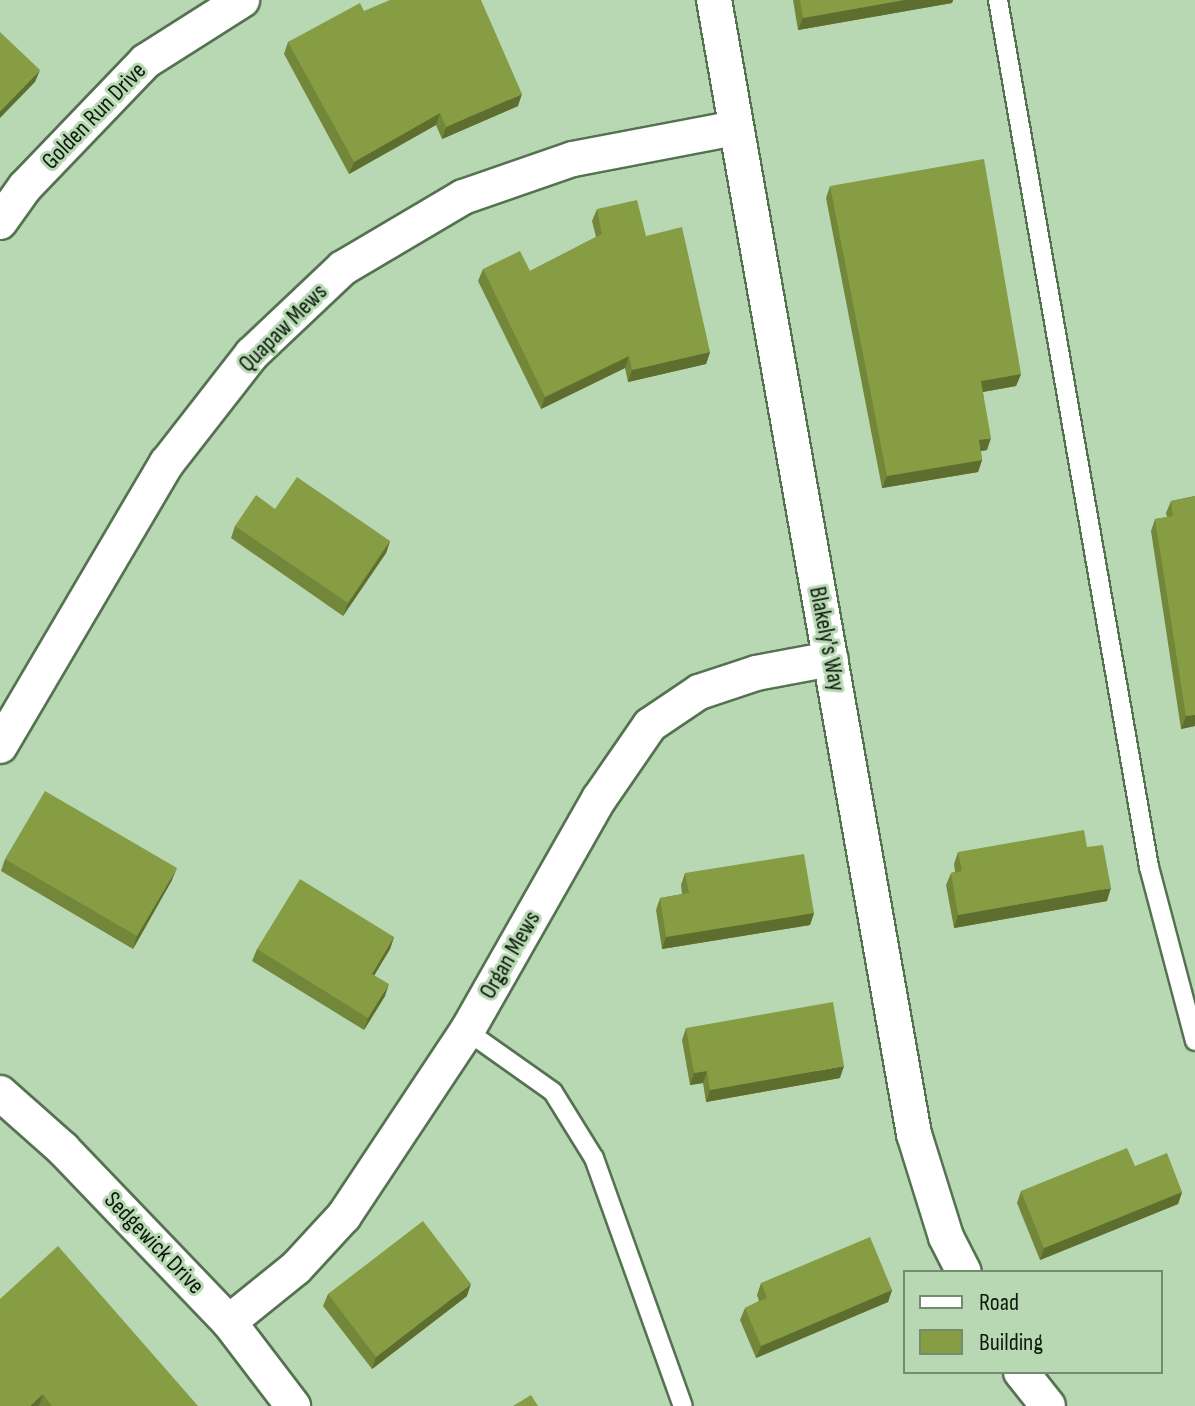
<!DOCTYPE html>
<style>
body{margin:0}
#map{position:relative;width:1195px;height:1406px;overflow:hidden;background:#b7d8b3;font-family:"Sofia Sans Condensed",sans-serif}
div>[style]{position:absolute}
.roads{filter:drop-shadow(2px 0 #557251) drop-shadow(-2px 0 #557251) drop-shadow(0 2px #557251) drop-shadow(0 -2px #557251)}
.service>*{height:18px;margin:-9px;padding:0 9px;transform-origin:9px;border-radius:9px;background:#fff}
.minor>*{height:34px;margin:-17px;padding:0 17px;transform-origin:17px;border-radius:17px;background:#fff}
.wall>*{inset:0;background:#73873a}
.shaded-wall>*{inset:0;background:#5e6e2f}
.building>*{inset:0;background:#869d43}
span{translate:-50% -50%;white-space:nowrap;text-align:center;line-height:1.15;-webkit-text-stroke:6px #b7d8b3;paint-order:stroke}
.street-label{font-size:24px;color:#0d190c}
.legend{position:absolute;left:903px;top:1270px;width:260px;height:104px;box-sizing:border-box;background:#b7d8b3;border:2px solid #738c70;margin:0;padding:10px 14px;list-style:none;font-size:24px;color:#0d190c}
.legend li{display:flex;align-items:center;gap:16px;height:40px}
.legend b{width:40px;border:2px solid #738c70}
</style>
<div id="map">
<div class="roads">
<div class="service">
<i style="left:998px;top:0;width:880px;rotate:80.12deg"></i>
<i style="left:1149px;top:867px;width:180px;rotate:75.2deg"></i>
<i style="left:467px;top:1031px;width:105px;rotate:35.3deg"></i>
<i style="left:553px;top:1092px;width:78px;rotate:58.2deg"></i>
<i style="left:594px;top:1158px;width:263px;rotate:70.3deg"></i>
</div>
<div class="minor">
<i style="left:714px;top:0;width:1152px;rotate:80deg"></i>
<i style="left:914px;top:1134px;width:108px;rotate:72.7deg"></i>
<i style="left:946px;top:1237px;width:39px;rotate:63deg"></i>
<i style="left:0;top:222px;width:43px;rotate:-54.5deg"></i>
<i style="left:25px;top:187px;width:175px;rotate:-46.2deg"></i>
<i style="left:146px;top:61px;width:114px;rotate:-32.4deg"></i>
<i style="left:0;top:746px;width:329px;rotate:-59.5deg"></i>
<i style="left:167px;top:463px;width:138px;rotate:-52.1deg"></i>
<i style="left:252px;top:354px;width:125px;rotate:-43.4deg"></i>
<i style="left:343px;top:268px;width:139px;rotate:-30.6deg"></i>
<i style="left:463px;top:197px;width:116px;rotate:-19.1deg"></i>
<i style="left:573px;top:159px;width:166px;rotate:-10.8deg"></i>
<i style="left:0;top:1093px;width:84px;rotate:41.6deg"></i>
<i style="left:63px;top:1149px;width:240px;rotate:46.2deg"></i>
<i style="left:229px;top:1322px;width:106px;rotate:52.7deg"></i>
<i style="left:229px;top:1322px;width:86px;rotate:-38.9deg"></i>
<i style="left:296px;top:1268px;width:71px;rotate:-47.3deg"></i>
<i style="left:344px;top:1216px;width:222px;rotate:-56.4deg"></i>
<i style="left:467px;top:1031px;width:267px;rotate:-60.4deg"></i>
<i style="left:599px;top:799px;width:90px;rotate:-55.4deg"></i>
<i style="left:650px;top:725px;width:59px;rotate:-34deg"></i>
<i style="left:699px;top:692px;width:60px;rotate:-18.4deg"></i>
<i style="left:756px;top:673px;width:76px;rotate:-10.6deg"></i>
<i style="left:1021px;top:1372px;width:43px;rotate:51.5deg"></i>
</div>
</div>
<div class="wall">
<i style="clip-path:polygon(793px 0,953px 0,952px 3px,798px 30px)"></i>
<i style="clip-path:polygon(364px 11px,518px 106px,442px 139px,436px 125px,349px 174px,284px 54px,288px 42px)"></i>
<i style="clip-path:polygon(830px 186px,1021px 374px,1016px 386px,983px 392px,987px 450px,981px 451px,982px 460px,978px 472px,882px 488px,826px 198px)"></i>
<i style="clip-path:polygon(597px 209px,646px 236px,710px 352px,706px 364px,628px 382px,625px 368px,541px 409px,478px 281px,483px 269px,530px 271px,596px 237px,592px 221px)"></i>
<i style="clip-path:polygon(1195px 496px,1195px 726px,1181px 729px,1151px 531px,1155px 519px,1167px 517px,1166px 513px,1171px 501px)"></i>
<i style="clip-path:polygon(275px 509px,390px 541px,386px 553px,343px 616px,231px 538px,235px 526px)"></i>
<i style="clip-path:polygon(1087px 847px,1107px 901px,954px 928px,946px 885px,951px 873px,955px 872px,954px 864px,958px 852px)"></i>
<i style="clip-path:polygon(5px 859px,172px 880px,133px 949px,1px 871px)"></i>
<i style="clip-path:polygon(685px 873px,814px 913px,810px 925px,662px 949px,656px 910px,660px 898px,682px 894px,681px 885px)"></i>
<i style="clip-path:polygon(394px 937px,390px 949px,374px 975px,385px 996px,364px 1030px,252px 961px,257px 949px)"></i>
<i style="clip-path:polygon(686px 1028px,840px 1078px,706px 1102px,703px 1083px,690px 1085px,682px 1040px)"></i>
<i style="clip-path:polygon(1135px 1166px,1182px 1192px,1178px 1204px,1040px 1260px,1017px 1203px,1021px 1191px)"></i>
<i style="clip-path:polygon(761px 1283px,892px 1290px,888px 1302px,756px 1358px,740px 1320px,745px 1308px,759px 1301px,757px 1295px)"></i>
<i style="clip-path:polygon(328px 1294px,467px 1296px,372px 1369px,323px 1306px)"></i>
<i style="clip-path:polygon(0 1299px,198px 1406px,0 1406px)"></i>
</div>
<div class="shaded-wall">
<i style="clip-path:polygon(904px 0,953px 0,952px 3px,798px 30px,803px 18px)"></i>
<i style="clip-path:polygon(40px 70px,35px 82px,0 118px,0 111px)"></i>
<i style="clip-path:polygon(522px 94px,518px 106px,442px 139px,446px 127px)"></i>
<i style="clip-path:polygon(440px 113px,436px 125px,349px 174px,354px 162px)"></i>
<i style="clip-path:polygon(710px 352px,706px 364px,628px 382px,632px 370px)"></i>
<i style="clip-path:polygon(629px 356px,625px 368px,541px 409px,545px 397px)"></i>
<i style="clip-path:polygon(1021px 374px,1016px 386px,977px 393px,981px 381px)"></i>
<i style="clip-path:polygon(991px 438px,987px 450px,975px 452px,979px 440px)"></i>
<i style="clip-path:polygon(982px 460px,978px 472px,882px 488px,887px 476px)"></i>
<i style="clip-path:polygon(390px 541px,386px 553px,343px 616px,348px 603px)"></i>
<i style="clip-path:polygon(1195px 715px,1195px 726px,1181px 729px,1186px 716px)"></i>
<i style="clip-path:polygon(177px 868px,172px 880px,133px 949px,137px 936px)"></i>
<i style="clip-path:polygon(1111px 888px,1107px 901px,954px 928px,958px 915px)"></i>
<i style="clip-path:polygon(814px 913px,810px 925px,662px 949px,666px 937px)"></i>
<i style="clip-path:polygon(394px 937px,390px 949px,368px 986px,372px 974px)"></i>
<i style="clip-path:polygon(389px 984px,385px 996px,364px 1030px,368px 1018px)"></i>
<i style="clip-path:polygon(844px 1066px,840px 1078px,706px 1102px,710px 1090px)"></i>
<i style="clip-path:polygon(707px 1071px,703px 1083px,690px 1085px,694px 1073px)"></i>
<i style="clip-path:polygon(1182px 1192px,1178px 1204px,1040px 1260px,1044px 1248px)"></i>
<i style="clip-path:polygon(471px 1284px,467px 1296px,372px 1369px,376px 1357px)"></i>
<i style="clip-path:polygon(892px 1290px,888px 1302px,756px 1358px,761px 1346px)"></i>
<i style="clip-path:polygon(43px 1394px,39px 1406px,30px 1406px)"></i>
</div>
<div class="building">
<i style="clip-path:polygon(390px 0,481px 0,522px 94px,446px 127px,440px 113px,354px 162px,288px 42px,360px 3px,364px 11px)"></i>
<i style="clip-path:polygon(800px 0,904px 0,803px 18px)"></i>
<i style="clip-path:polygon(0 32px,40px 70px,0 111px)"></i>
<i style="clip-path:polygon(984px 159px,1021px 374px,981px 381px,991px 438px,979px 440px,982px 460px,887px 476px,830px 186px)"></i>
<i style="clip-path:polygon(637px 200px,646px 236px,682px 227px,710px 352px,632px 370px,629px 356px,545px 397px,483px 269px,520px 251px,530px 271px,602px 234px,597px 209px)"></i>
<i style="clip-path:polygon(297px 477px,390px 541px,348px 603px,235px 526px,256px 495px,275px 509px)"></i>
<i style="clip-path:polygon(1195px 496px,1195px 715px,1186px 716px,1155px 519px,1173px 516px,1171px 501px)"></i>
<i style="clip-path:polygon(45px 791px,177px 868px,137px 936px,5px 859px)"></i>
<i style="clip-path:polygon(1084px 830px,1087px 847px,1103px 845px,1111px 888px,958px 915px,951px 873px,962px 871px,958px 852px)"></i>
<i style="clip-path:polygon(804px 854px,814px 913px,666px 937px,660px 898px,689px 893px,685px 873px)"></i>
<i style="clip-path:polygon(300px 879px,394px 937px,372px 974px,389px 984px,368px 1018px,257px 949px)"></i>
<i style="clip-path:polygon(833px 1002px,844px 1066px,710px 1090px,707px 1071px,694px 1073px,686px 1028px)"></i>
<i style="clip-path:polygon(1127px 1148px,1135px 1166px,1167px 1153px,1182px 1192px,1044px 1248px,1021px 1191px)"></i>
<i style="clip-path:polygon(423px 1221px,471px 1284px,376px 1357px,328px 1294px)"></i>
<i style="clip-path:polygon(870px 1237px,892px 1290px,761px 1346px,745px 1308px,767px 1298px,761px 1283px)"></i>
<i style="clip-path:polygon(58px 1246px,198px 1406px,52px 1406px,43px 1394px,30px 1406px,0 1406px,0 1299px)"></i>
<i style="clip-path:polygon(531px 1395px,538px 1406px,513px 1406px)"></i>
</div>
<div class="street-label">
<span style="left:94px;top:116px;rotate:-46deg">Golden Run Drive</span>
<span style="left:283px;top:328px;rotate:-45deg">Quapaw Mews</span>
<span style="left:827px;top:639px;rotate:79deg">Blakely's Way</span>
<span style="left:510px;top:955px;rotate:-60deg">Organ Mews</span>
<span style="left:154px;top:1243px;rotate:46deg">Sedgewick Drive</span>
</div>
<ul class="legend">
<li><b style="height:10px;background:#fff"></b>Road</li>
<li><b style="height:22px;background:#869d43"></b>Building</li>
</ul>
</div>
